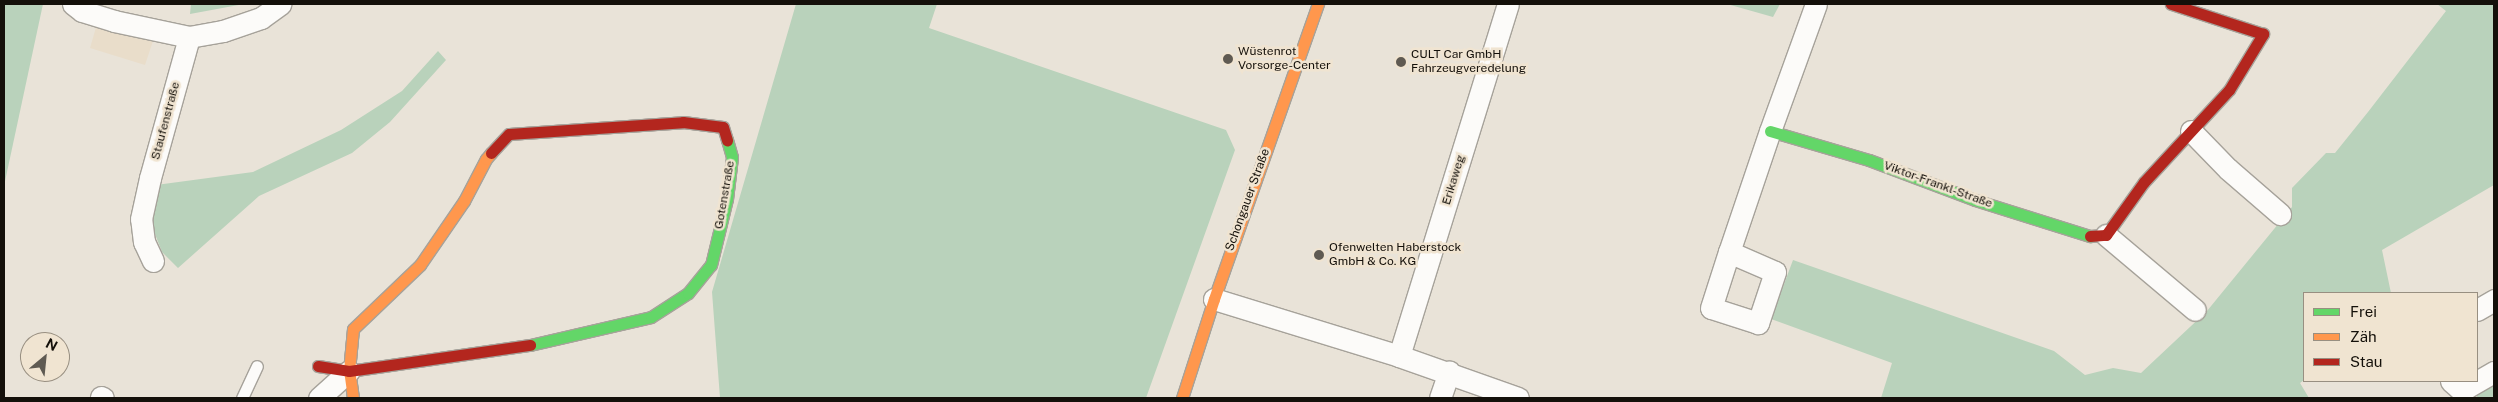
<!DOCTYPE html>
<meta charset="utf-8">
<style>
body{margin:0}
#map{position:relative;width:2498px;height:402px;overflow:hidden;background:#e9e3d8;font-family:"Public Sans",sans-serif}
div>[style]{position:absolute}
.built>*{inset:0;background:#e9ddca}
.green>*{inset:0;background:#b9d2bb}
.roads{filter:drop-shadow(1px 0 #a6a29a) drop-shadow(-1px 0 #a6a29a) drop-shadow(0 1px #a6a29a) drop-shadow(0 -1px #a6a29a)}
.lane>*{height:11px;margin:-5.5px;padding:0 5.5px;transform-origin:5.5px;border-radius:5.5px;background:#fcfbf9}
.street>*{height:21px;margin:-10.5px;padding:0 10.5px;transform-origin:10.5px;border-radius:10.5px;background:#fcfbf9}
.fast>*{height:11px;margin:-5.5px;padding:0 5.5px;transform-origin:5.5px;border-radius:5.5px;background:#63d668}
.slow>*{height:11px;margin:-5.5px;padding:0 5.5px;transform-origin:5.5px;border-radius:5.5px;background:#ff974d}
.jam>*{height:11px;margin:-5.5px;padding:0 5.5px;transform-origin:5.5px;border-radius:5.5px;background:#b3261e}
.dots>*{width:14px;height:14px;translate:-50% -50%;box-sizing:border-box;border:2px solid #f0e4d1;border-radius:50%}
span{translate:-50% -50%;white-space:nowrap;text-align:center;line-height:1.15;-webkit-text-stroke:5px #f0e4d1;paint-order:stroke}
.poi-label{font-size:12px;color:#14100a}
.left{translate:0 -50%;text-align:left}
.street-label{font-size:12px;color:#14100a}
.frame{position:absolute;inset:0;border:5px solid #14100a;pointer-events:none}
.legend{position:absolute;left:2303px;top:292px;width:175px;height:90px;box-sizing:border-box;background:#f0e4d1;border:1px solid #988f81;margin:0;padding:6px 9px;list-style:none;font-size:15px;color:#14100a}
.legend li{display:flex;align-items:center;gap:10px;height:25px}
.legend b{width:25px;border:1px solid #988f81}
.north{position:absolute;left:20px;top:332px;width:50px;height:50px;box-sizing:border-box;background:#f0e4d1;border:1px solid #988f81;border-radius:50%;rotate:28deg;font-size:14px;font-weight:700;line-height:20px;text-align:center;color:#14100a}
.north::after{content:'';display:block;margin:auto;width:18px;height:22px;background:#5f5a52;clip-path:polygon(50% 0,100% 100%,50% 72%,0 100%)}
</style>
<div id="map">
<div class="built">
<i style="clip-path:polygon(97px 24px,153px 41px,145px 65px,90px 48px)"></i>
</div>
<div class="green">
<i style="clip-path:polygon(4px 4px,43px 4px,4px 186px)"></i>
<i style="clip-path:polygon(191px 4px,244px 4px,190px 14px)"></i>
<i style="clip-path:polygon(796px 4px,937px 4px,929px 28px,1226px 130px,1235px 150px,1146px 398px,720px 398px,712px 292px)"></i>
<i style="clip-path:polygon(1727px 4px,1780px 4px,1773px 17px)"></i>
<i style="clip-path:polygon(2437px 4px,2494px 4px,2494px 185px,2382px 250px,2391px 293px,2304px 293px,2304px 380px,2300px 383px,2309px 398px,1881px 398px,1892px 363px,1771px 319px,1793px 260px,2054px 351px,2085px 375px,2113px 368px,2141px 373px,2207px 311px,2292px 207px,2292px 188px,2326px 153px,2335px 153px,2368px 112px,2446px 11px)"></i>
<i style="clip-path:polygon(438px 51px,446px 60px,390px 122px,352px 153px,259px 196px,178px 268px,162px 252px,148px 216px,156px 185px,253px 172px,341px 130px,402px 91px)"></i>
<i style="clip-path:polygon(2494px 383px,2494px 398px,2478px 398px,2475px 394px)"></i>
</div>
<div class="roads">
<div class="lane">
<i style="left:242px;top:398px;width:35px;rotate:-65deg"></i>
</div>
<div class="street">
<i style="left:73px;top:4px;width:11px;rotate:38deg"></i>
<i style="left:82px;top:11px;width:34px;rotate:17deg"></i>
<i style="left:114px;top:21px;width:77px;rotate:12deg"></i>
<i style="left:189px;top:37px;width:35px;rotate:-10deg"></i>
<i style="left:223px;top:31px;width:40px;rotate:-18.9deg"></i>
<i style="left:261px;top:18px;width:24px;rotate:-36deg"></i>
<i style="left:2191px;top:131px;width:53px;rotate:45.8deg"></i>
<i style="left:2228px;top:169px;width:69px;rotate:40.9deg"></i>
<i style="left:2106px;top:235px;width:116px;rotate:40.1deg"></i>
<i style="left:1729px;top:252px;width:50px;rotate:23.5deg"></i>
<i style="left:1775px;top:272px;width:54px;rotate:108.4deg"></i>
<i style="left:1758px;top:323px;width:49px;rotate:-162.3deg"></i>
<i style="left:1711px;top:308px;width:59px;rotate:-72.2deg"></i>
<i style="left:1729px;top:252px;width:128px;rotate:-71.3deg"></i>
<i style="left:1770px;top:131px;width:135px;rotate:-70.1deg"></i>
<i style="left:153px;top:261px;width:21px;rotate:-115deg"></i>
<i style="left:144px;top:242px;width:23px;rotate:-97deg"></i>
<i style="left:141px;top:219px;width:42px;rotate:-77.6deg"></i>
<i style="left:150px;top:178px;width:146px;rotate:-74.5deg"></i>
<i style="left:1214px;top:299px;width:194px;rotate:17.1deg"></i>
<i style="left:1399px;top:356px;width:126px;rotate:19.4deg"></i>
<i style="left:2477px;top:310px;width:20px;rotate:-30deg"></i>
<i style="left:1399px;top:356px;width:368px;rotate:-72.8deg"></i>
<i style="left:2451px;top:381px;width:11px;rotate:41deg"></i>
<i style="left:2459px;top:388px;width:7px"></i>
<i style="left:2466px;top:388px;width:32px;rotate:-30deg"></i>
<i style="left:101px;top:397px;width:2px;rotate:27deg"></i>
<i style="left:319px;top:398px;width:40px;rotate:-42deg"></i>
<i style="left:1440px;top:398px;width:28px;rotate:-71deg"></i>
</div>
<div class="fast">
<i style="left:1770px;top:131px;width:103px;rotate:16.3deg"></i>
<i style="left:1869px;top:160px;width:113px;rotate:20.7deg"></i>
<i style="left:1975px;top:200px;width:121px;rotate:17.4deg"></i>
<i style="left:530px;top:345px;width:124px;rotate:-13deg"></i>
<i style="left:651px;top:317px;width:44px;rotate:-33deg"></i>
<i style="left:688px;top:293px;width:36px;rotate:-51deg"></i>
<i style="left:711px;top:265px;width:68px;rotate:-76.4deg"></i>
<i style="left:727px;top:199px;width:42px;rotate:-83.2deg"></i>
<i style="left:732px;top:157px;width:18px;rotate:-106deg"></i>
</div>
<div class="slow">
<i style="left:353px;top:398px;width:27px;rotate:-98deg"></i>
<i style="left:349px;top:371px;width:42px;rotate:-84.6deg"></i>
<i style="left:353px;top:329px;width:93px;rotate:-43.7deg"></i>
<i style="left:420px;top:265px;width:78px;rotate:-55.5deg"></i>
<i style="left:464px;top:201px;width:47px;rotate:-62.4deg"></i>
<i style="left:486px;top:159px;width:8px;rotate:-50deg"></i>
<i style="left:1182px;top:398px;width:104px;rotate:-72.1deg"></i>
<i style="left:1214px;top:299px;width:313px;rotate:-70.6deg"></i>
</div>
<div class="jam">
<i style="left:491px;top:153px;width:26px;rotate:-47deg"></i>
<i style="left:509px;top:134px;width:174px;rotate:-3.9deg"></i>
<i style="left:683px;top:122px;width:40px;rotate:7.1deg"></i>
<i style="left:723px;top:127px;width:14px;rotate:73deg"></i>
<i style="left:2090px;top:236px;width:16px;rotate:-4deg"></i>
<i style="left:2106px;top:235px;width:65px;rotate:-54.4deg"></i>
<i style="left:2144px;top:182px;width:125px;rotate:-47.3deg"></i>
<i style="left:2229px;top:90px;width:66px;rotate:-58.7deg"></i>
<i style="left:2263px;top:34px;width:97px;rotate:-161.9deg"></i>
<i style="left:318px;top:366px;width:31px;rotate:9deg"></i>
<i style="left:349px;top:371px;width:183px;rotate:-8.2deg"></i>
</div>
</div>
<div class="dots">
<i style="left:1228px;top:59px;background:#5f5a52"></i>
<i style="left:1401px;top:62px;background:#5f5a52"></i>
<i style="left:1319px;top:255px;background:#5f5a52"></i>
</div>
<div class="poi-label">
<span class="left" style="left:1238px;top:59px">Wüstenrot<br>Vorsorge-Center</span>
<span class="left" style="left:1411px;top:62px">CULT Car GmbH<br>Fahrzeugveredelung</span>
<span class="left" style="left:1329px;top:255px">Ofenwelten Haberstock<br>GmbH &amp; Co. KG</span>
</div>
<div class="street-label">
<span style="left:166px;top:121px;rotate:-75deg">Staufenstraße</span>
<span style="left:1454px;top:180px;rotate:-73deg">Erikaweg</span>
<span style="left:1938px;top:185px;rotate:20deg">Viktor-Frankl-Straße</span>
<span style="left:725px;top:195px;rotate:-80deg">Gotenstraße</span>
<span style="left:1248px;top:200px;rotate:-70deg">Schongauer Straße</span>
</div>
<div class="frame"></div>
<ul class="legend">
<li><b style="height:6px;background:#63d668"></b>Frei</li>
<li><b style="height:6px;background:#ff974d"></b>Zäh</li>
<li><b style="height:6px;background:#b3261e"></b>Stau</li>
</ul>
<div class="north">N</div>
</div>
